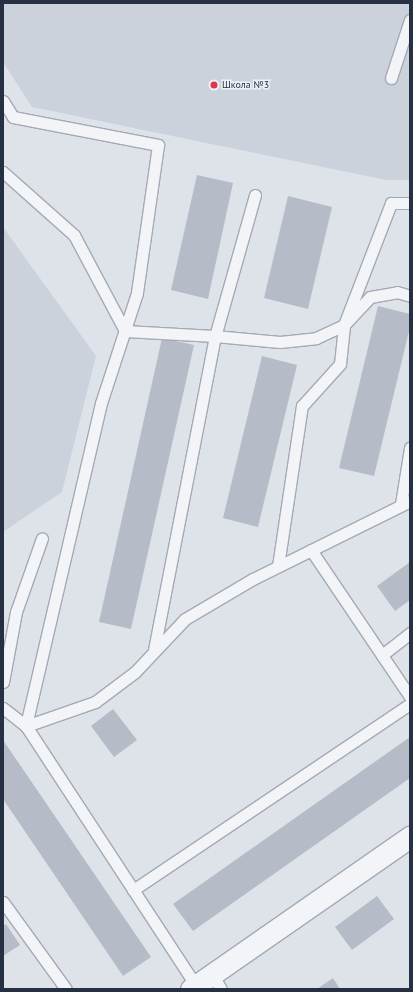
<!DOCTYPE html>
<meta charset="utf-8">
<style>
body{margin:0}
#map{position:relative;width:413px;height:992px;overflow:hidden;background:#dee3ea;font-family:"PT Sans",sans-serif}
div>[style]{position:absolute}
.built>*{inset:0;background:#ccd2dc}
.building>*{inset:0;background:#b5bcc8}
.roads{filter:drop-shadow(1px 0 #a3aab5) drop-shadow(-1px 0 #a3aab5) drop-shadow(0 1px #a3aab5) drop-shadow(0 -1px #a3aab5)}
.lane>*{height:11px;margin:-5.5px;padding:0 5.5px;transform-origin:5.5px;border-radius:5.5px;background:#f2f4f7}
.street>*{height:21px;margin:-10.5px;padding:0 10.5px;transform-origin:10.5px;border-radius:10.5px;background:#f2f4f7}
.dots>*{width:11px;height:11px;translate:-50% -50%;box-sizing:border-box;border:2px solid #eef2f7;border-radius:50%}
span{translate:-50% -50%;white-space:nowrap;text-align:center;line-height:1.15;-webkit-text-stroke:3px #eef2f7;paint-order:stroke}
.poi-label{font-size:10px;color:#263043}
.left{translate:0 -50%;text-align:left}
.frame{position:absolute;inset:0;border:4px solid #263043;pointer-events:none}
</style>
<div id="map">
<div class="built">
<i style="clip-path:polygon(3px 3px,410px 3px,410px 180px,386px 180px,32px 107px,3px 62px)"></i>
<i style="clip-path:polygon(3px 227px,96px 356px,62px 492px,3px 532px)"></i>
</div>
<div class="building">
<i style="clip-path:polygon(197px 175px,233px 183px,208px 299px,171px 290px)"></i>
<i style="clip-path:polygon(288px 196px,332px 207px,308px 309px,264px 298px)"></i>
<i style="clip-path:polygon(378px 306px,410px 314px,410px 327px,374px 476px,339px 468px)"></i>
<i style="clip-path:polygon(162px 338px,194px 345px,131px 629px,99px 622px)"></i>
<i style="clip-path:polygon(262px 356px,297px 365px,258px 527px,223px 518px)"></i>
<i style="clip-path:polygon(410px 562px,410px 600px,395px 611px,377px 586px)"></i>
<i style="clip-path:polygon(113px 709px,137px 740px,114px 757px,91px 726px)"></i>
<i style="clip-path:polygon(410px 737px,410px 778px,193px 931px,173px 904px)"></i>
<i style="clip-path:polygon(3px 740px,151px 957px,123px 976px,3px 799px)"></i>
<i style="clip-path:polygon(377px 896px,394px 919px,352px 950px,335px 927px)"></i>
<i style="clip-path:polygon(6px 924px,20px 945px,3px 956px,3px 926px)"></i>
<i style="clip-path:polygon(333px 978px,340px 989px,317px 989px)"></i>
</div>
<div class="roads">
<div class="lane">
<i style="left:391px;top:78px;width:61px;rotate:-71.9deg"></i>
<i style="left:3px;top:101px;width:19px;rotate:58deg"></i>
<i style="left:13px;top:117px;width:148px;rotate:10.9deg"></i>
<i style="left:158px;top:145px;width:149px;rotate:98.1deg"></i>
<i style="left:137px;top:293px;width:116px;rotate:108.1deg"></i>
<i style="left:101px;top:403px;width:332px;rotate:103.1deg"></i>
<i style="left:3px;top:172px;width:95px;rotate:41.6deg"></i>
<i style="left:74px;top:235px;width:109px;rotate:62deg"></i>
<i style="left:255px;top:195px;width:147px;rotate:105.8deg"></i>
<i style="left:215px;top:336px;width:65px;rotate:5.3deg"></i>
<i style="left:280px;top:342px;width:36px;rotate:-6deg"></i>
<i style="left:316px;top:338px;width:31px;rotate:-25deg"></i>
<i style="left:344px;top:325px;width:38px;rotate:-47deg"></i>
<i style="left:370px;top:297px;width:27px;rotate:-10deg"></i>
<i style="left:397px;top:292px;width:14px;rotate:17deg"></i>
<i style="left:125px;top:331px;width:90px;rotate:3.2deg"></i>
<i style="left:215px;top:336px;width:319px;rotate:101deg"></i>
<i style="left:401px;top:504px;width:57px;rotate:-80.9deg"></i>
<i style="left:311px;top:550px;width:177px;rotate:56deg"></i>
<i style="left:278px;top:566px;width:162px;rotate:-81.5deg"></i>
<i style="left:302px;top:406px;width:57px;rotate:-47.9deg"></i>
<i style="left:340px;top:364px;width:39px;rotate:-84deg"></i>
<i style="left:344px;top:325px;width:131px;rotate:-68.9deg"></i>
<i style="left:391px;top:203px;width:19px"></i>
<i style="left:382px;top:655px;width:36px;rotate:-38deg"></i>
<i style="left:3px;top:682px;width:71px;rotate:-79.5deg"></i>
<i style="left:16px;top:612px;width:78px;rotate:-70.6deg"></i>
<i style="left:3px;top:708px;width:29px;rotate:38deg"></i>
<i style="left:26px;top:726px;width:311px;rotate:56.8deg"></i>
<i style="left:26px;top:726px;width:73px;rotate:-19.2deg"></i>
<i style="left:95px;top:702px;width:50px;rotate:-36.9deg"></i>
<i style="left:135px;top:672px;width:73px;rotate:-46.7deg"></i>
<i style="left:185px;top:619px;width:79px;rotate:-30.5deg"></i>
<i style="left:253px;top:579px;width:175px;rotate:-26.4deg"></i>
<i style="left:133px;top:890px;width:334px;rotate:-33.9deg"></i>
<i style="left:3px;top:902px;width:107px;rotate:54.1deg"></i>
<i style="left:212px;top:974px;width:17px;rotate:59deg"></i>
</div>
<div class="street">
<i style="left:191px;top:989px;width:267px;rotate:-34.8deg"></i>
</div>
</div>
<div class="dots">
<i style="left:214px;top:85px;background:#dd354c"></i>
</div>
<div class="poi-label">
<span class="left" style="left:222px;top:85px">Школа №3</span>
</div>
<div class="frame"></div>
</div>
